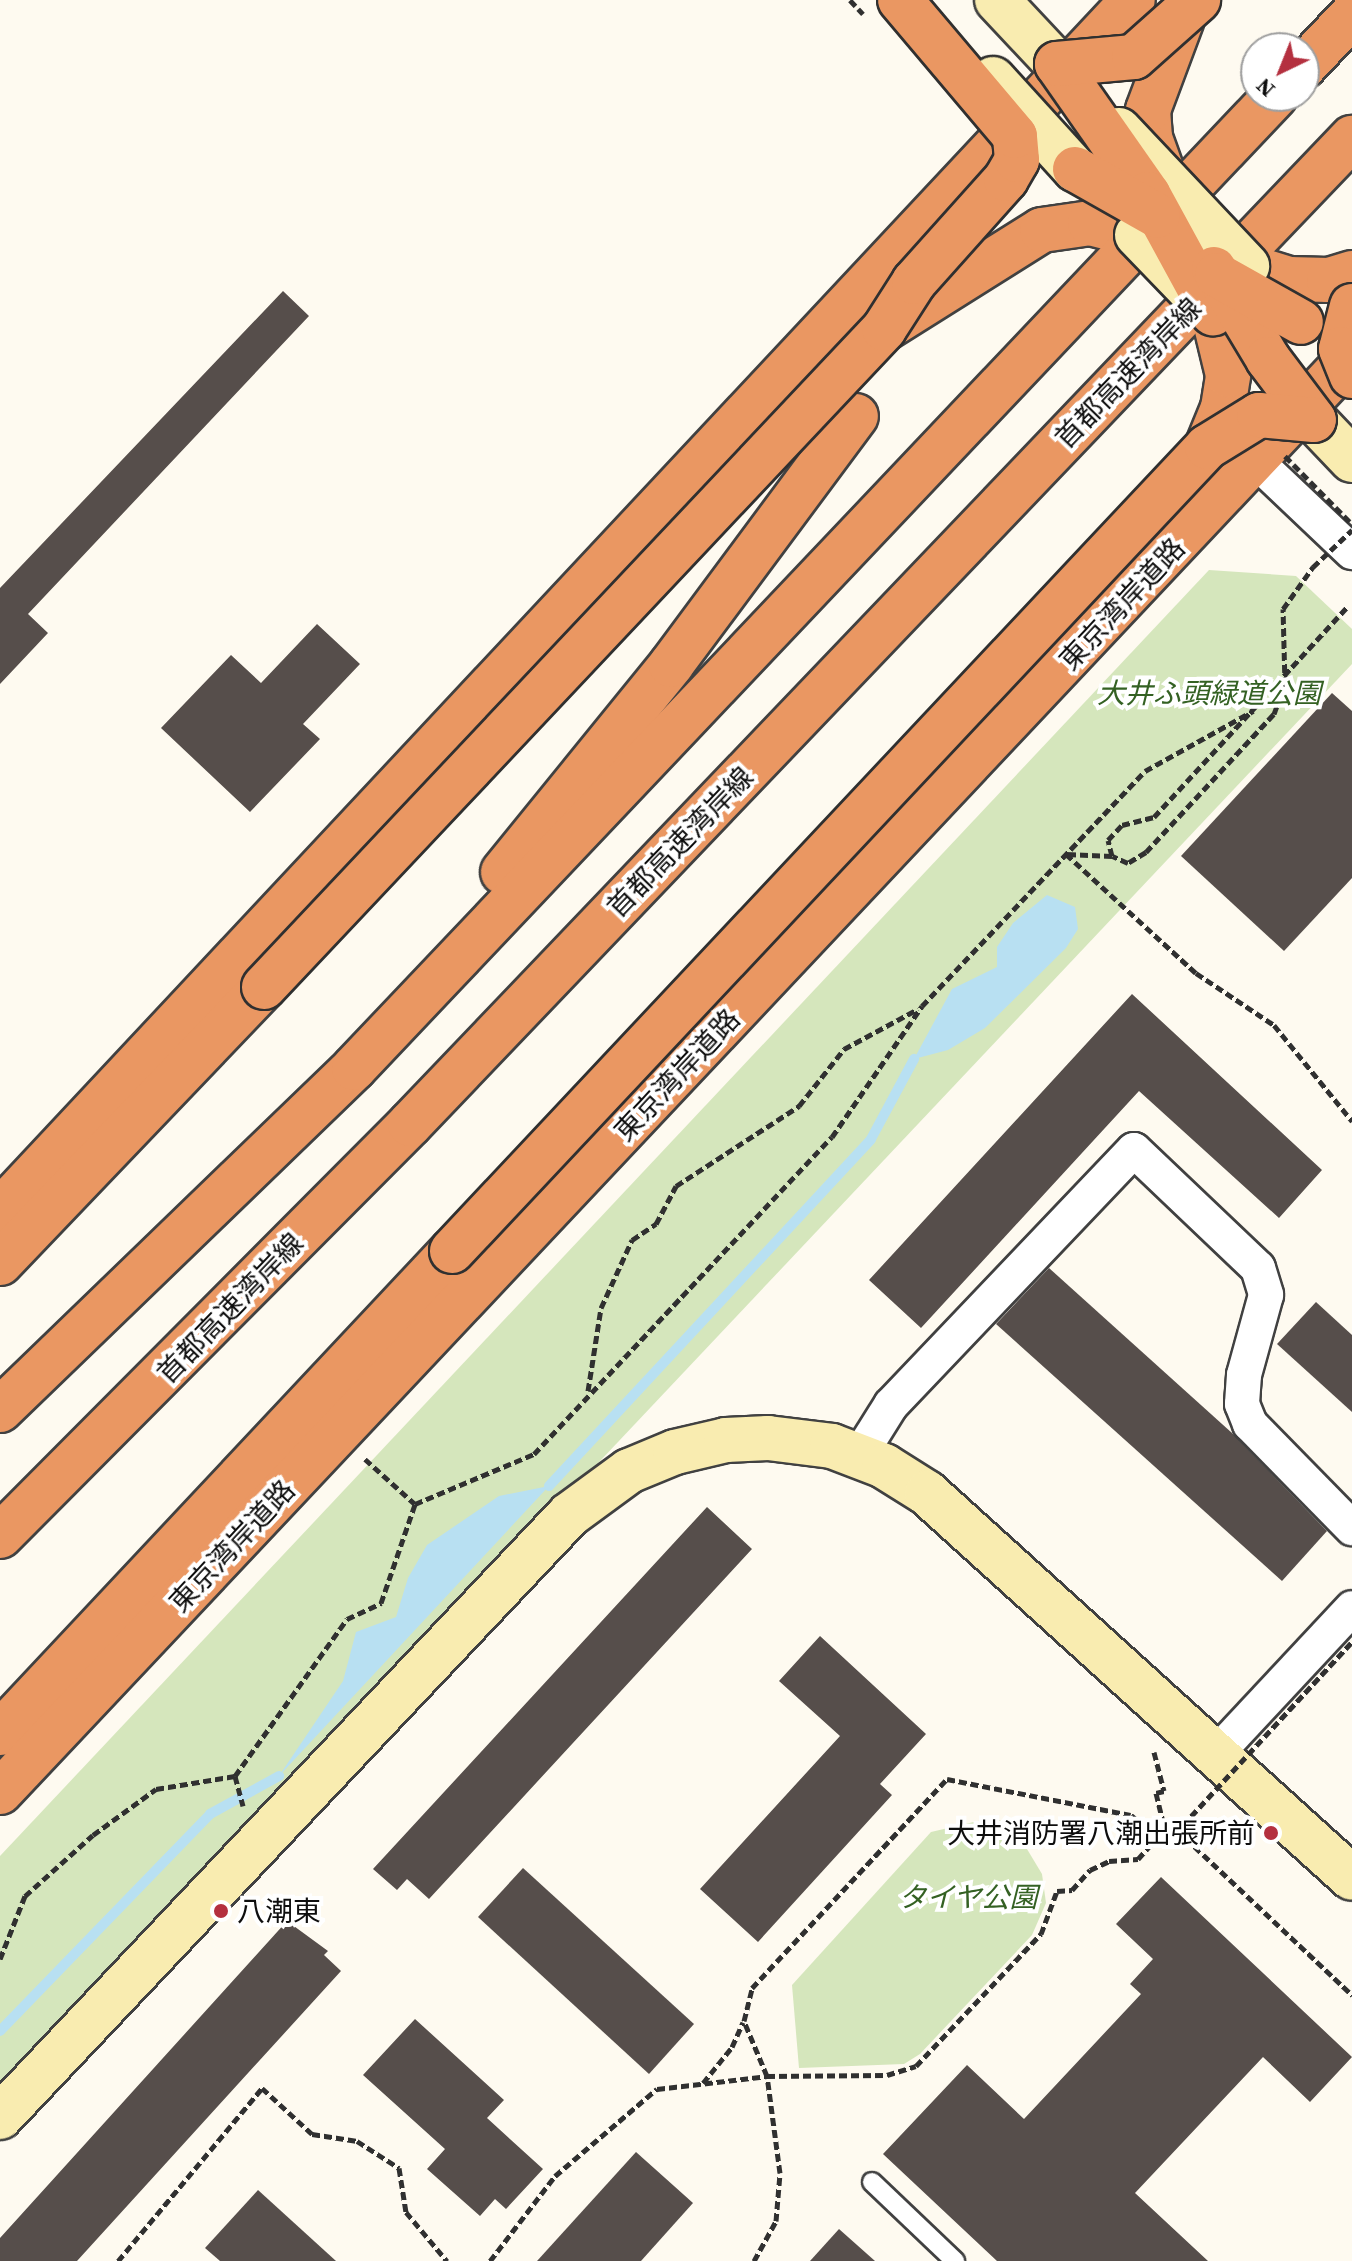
<!DOCTYPE html>
<meta charset="utf-8">
<style>
body{margin:0}
#map{position:relative;width:1352px;height:2261px;overflow:hidden;background:#fefaf0;font-family:"Source Serif 4","Noto Sans JP",serif}
div>[style]{position:absolute}
.green>*{inset:0;background:#d5e6bc}
.water>*{inset:0;background:#b8e0f2}
.stream>*{height:10px;margin:-5px;padding:0 5px;transform-origin:5px;border-radius:5px;background:#b8e0f2}
.building>*{inset:0;background:#564e4b}
.path>*{height:5px;margin-top:-2.5px;transform-origin:0;background:repeating-linear-gradient(90deg,#303030 0 8px,transparent 0 12px)}
.roads{filter:drop-shadow(2px 0 #414141) drop-shadow(-2px 0 #414141) drop-shadow(0 2px #414141) drop-shadow(0 -2px #414141)}
.lane>*{height:18px;margin:-9px;padding:0 9px;transform-origin:9px;border-radius:9px;background:#fff}
.street>*{height:34px;margin:-17px;padding:0 17px;transform-origin:17px;border-radius:17px;background:#fff}
.secondary>*{height:44px;margin:-22px;padding:0 22px;transform-origin:22px;border-radius:22px;background:#f9ecb0}
.highway>*{height:44px;margin:-22px;padding:0 22px;transform-origin:22px;border-radius:22px;background:#ea9762}
.path-bridge>*{height:5px;margin-top:-2.5px;transform-origin:0;background:repeating-linear-gradient(90deg,#303030 0 8px,transparent 0 12px)}
.bridges{filter:drop-shadow(2px 0 #303030) drop-shadow(-2px 0 #303030) drop-shadow(0 2px #303030) drop-shadow(0 -2px #303030)}
.secondary-bridge>*{height:44px;margin:-22px;padding:0 22px;transform-origin:22px;border-radius:22px;background:#f9ecb0}
.highway-bridge>*{height:44px;margin:-22px;padding:0 22px;transform-origin:22px;border-radius:22px;background:#ea9762}
.dots>*{width:22px;height:22px;translate:-50% -50%;box-sizing:border-box;border:4px solid #fff;border-radius:50%}
span{translate:-50% -50%;white-space:nowrap;text-align:center;line-height:1.15;-webkit-text-stroke:8px #fff;paint-order:stroke}
.street-label{font-size:28px;color:#0e0e0e}
.park-label{font-size:28px;color:#346123;font-style:italic}
.poi-label{font-size:28px;color:#0e0e0e}
.right{translate:-100% -50%;text-align:right}
.left{translate:0 -50%;text-align:left}
.north{position:absolute;left:1240px;top:32px;width:80px;height:80px;box-sizing:border-box;background:#fff;border:2px solid #9f9f9f;border-radius:50%;rotate:223deg;font-size:22px;font-weight:700;line-height:32px;text-align:center;color:#0e0e0e}
.north::after{content:'';display:block;margin:auto;width:28px;height:36px;background:#b4303f;clip-path:polygon(50% 0,100% 100%,50% 72%,0 100%)}
</style>
<div id="map">
<div class="green">
<i style="clip-path:polygon(1209px 570px,1296px 576px,1352px 629px,1352px 664px,0 2097px,0 1856px)"></i>
<i style="clip-path:polygon(991px 1818px,1012px 1824px,1042px 1874px,1046px 1903px,1032px 1935px,920px 2054px,904px 2064px,799px 2068px,792px 1985px,931px 1832px)"></i>
</div>
<div class="water">
<i style="clip-path:polygon(1047px 895px,1075px 907px,1078px 929px,1066px 948px,985px 1028px,948px 1050px,914px 1059px,952px 989px,997px 967px,997px 947px,1013px 923px)"></i>
<i style="clip-path:polygon(549px 1486px,279px 1776px,343px 1681px,356px 1632px,396px 1617px,408px 1578px,427px 1545px,499px 1496px)"></i>
</div>
<div class="stream">
<i style="left:549px;top:1486px;width:473px;rotate:-47.1deg"></i>
<i style="left:871px;top:1139px;width:91px;rotate:-61.7deg"></i>
<i style="left:0;top:2031px;width:302px;rotate:-45.9deg"></i>
<i style="left:210px;top:1814px;width:79px;rotate:-28.8deg"></i>
</div>
<div class="building">
<i style="clip-path:polygon(283px 291px,309px 316px,28px 614px,48px 633px,0 684px,0 588px)"></i>
<i style="clip-path:polygon(317px 624px,360px 664px,303px 724px,320px 739px,250px 812px,161px 728px,231px 655px,261px 683px)"></i>
<i style="clip-path:polygon(1332px 693px,1352px 711px,1352px 878px,1284px 951px,1181px 856px)"></i>
<i style="clip-path:polygon(1132px 994px,1322px 1170px,1279px 1218px,1139px 1091px,921px 1328px,869px 1280px)"></i>
<i style="clip-path:polygon(1049px 1268px,1232px 1433px,1327px 1531px,1282px 1581px,996px 1324px)"></i>
<i style="clip-path:polygon(1316px 1302px,1352px 1335px,1352px 1412px,1277px 1344px)"></i>
<i style="clip-path:polygon(707px 1507px,752px 1549px,429px 1899px,407px 1879px,397px 1890px,373px 1869px)"></i>
<i style="clip-path:polygon(820px 1636px,926px 1734px,880px 1784px,892px 1795px,758px 1942px,700px 1889px,840px 1736px,779px 1681px)"></i>
<i style="clip-path:polygon(523px 1868px,694px 2024px,649px 2074px,478px 1917px)"></i>
<i style="clip-path:polygon(1161px 1877px,1352px 2057px,1310px 2102px,1263px 2057px,1135px 2193px,1208px 2261px,997px 2261px,883px 2154px,967px 2065px,1024px 2119px,1141px 1994px,1130px 1984px,1153px 1959px,1116px 1924px)"></i>
<i style="clip-path:polygon(287px 1921px,328px 1951px,324px 1955px,341px 1971px,77px 2261px,0 2261px,0 2238px)"></i>
<i style="clip-path:polygon(415px 2019px,504px 2100px,487px 2118px,543px 2169px,506px 2209px,495px 2199px,480px 2216px,427px 2169px,445px 2149px,363px 2075px)"></i>
<i style="clip-path:polygon(636px 2152px,693px 2203px,641px 2261px,537px 2261px)"></i>
<i style="clip-path:polygon(258px 2190px,336px 2261px,220px 2261px,205px 2248px)"></i>
<i style="clip-path:polygon(839px 2229px,875px 2261px,810px 2261px)"></i>
</div>
<div class="path">
<i style="left:1146px;top:852px;width:21px;rotate:149deg"></i>
<i style="left:1128px;top:863px;width:17px;rotate:-156deg"></i>
<i style="left:1112px;top:856px;width:16px;rotate:-104deg"></i>
<i style="left:1108px;top:840px;width:21px;rotate:-47deg"></i>
<i style="left:1122px;top:825px;width:33px;rotate:-14deg"></i>
<i style="left:1154px;top:817px;width:285px;rotate:-47.4deg"></i>
<i style="left:1112px;top:856px;width:46px;rotate:-177.5deg"></i>
<i style="left:1066px;top:854px;width:176px;rotate:42.5deg"></i>
<i style="left:1196px;top:973px;width:94px;rotate:33.7deg"></i>
<i style="left:1274px;top:1025px;width:124px;rotate:50.9deg"></i>
<i style="left:588px;top:1391px;width:84px;rotate:-81.1deg"></i>
<i style="left:601px;top:1308px;width:75px;rotate:-65.5deg"></i>
<i style="left:632px;top:1240px;width:29px;rotate:-34deg"></i>
<i style="left:656px;top:1224px;width:43px;rotate:-62.2deg"></i>
<i style="left:676px;top:1186px;width:147px;rotate:-33deg"></i>
<i style="left:799px;top:1106px;width:73px;rotate:-51.7deg"></i>
<i style="left:844px;top:1049px;width:84px;rotate:-28.4deg"></i>
<i style="left:365px;top:1459px;width:67px;rotate:42deg"></i>
<i style="left:1154px;top:1752px;width:40px;rotate:75.6deg"></i>
<i style="left:1164px;top:1791px;width:8px;rotate:166deg"></i>
<i style="left:1156px;top:1793px;width:42px;rotate:76.3deg"></i>
<i style="left:235px;top:1776px;width:31px;rotate:75deg"></i>
<i style="left:1177px;top:1830px;width:241px;rotate:43.3deg"></i>
<i style="left:0;top:1959px;width:68px;rotate:-68.4deg"></i>
<i style="left:25px;top:1896px;width:91px;rotate:-41.9deg"></i>
<i style="left:93px;top:1835px;width:78px;rotate:-36.1deg"></i>
<i style="left:156px;top:1789px;width:80px;rotate:-9.3deg"></i>
<i style="left:235px;top:1776px;width:193px;rotate:-54.5deg"></i>
<i style="left:347px;top:1619px;width:38px;rotate:-25deg"></i>
<i style="left:381px;top:1603px;width:105px;rotate:-71deg"></i>
<i style="left:415px;top:1504px;width:129px;rotate:-22.8deg"></i>
<i style="left:534px;top:1454px;width:435px;rotate:-46.8deg"></i>
<i style="left:832px;top:1137px;width:159px;rotate:-55.5deg"></i>
<i style="left:922px;top:1006px;width:324px;rotate:-46.5deg"></i>
<i style="left:1145px;top:771px;width:124px;rotate:-29.1deg"></i>
<i style="left:703px;top:2083px;width:46px;rotate:-51.1deg"></i>
<i style="left:732px;top:2047px;width:27px;rotate:-66deg"></i>
<i style="left:118px;top:2261px;width:225px;rotate:-50.2deg"></i>
<i style="left:262px;top:2088px;width:68px;rotate:42.6deg"></i>
<i style="left:312px;top:2134px;width:46px;rotate:8.8deg"></i>
<i style="left:357px;top:2141px;width:50px;rotate:32.7deg"></i>
<i style="left:399px;top:2168px;width:45px;rotate:81deg"></i>
<i style="left:406px;top:2212px;width:64px;rotate:50.1deg"></i>
<i style="left:490px;top:2261px;width:107px;rotate:-52.6deg"></i>
<i style="left:555px;top:2176px;width:134px;rotate:-40.5deg"></i>
<i style="left:657px;top:2089px;width:111px;rotate:-6.7deg"></i>
<i style="left:767px;top:2076px;width:60px;rotate:-112.7deg"></i>
<i style="left:744px;top:2021px;width:34px;rotate:-76deg"></i>
<i style="left:752px;top:1988px;width:286px;rotate:-47deg"></i>
<i style="left:947px;top:1779px;width:187px;rotate:11.1deg"></i>
<i style="left:1131px;top:1815px;width:35px;rotate:41deg"></i>
<i style="left:1157px;top:1838px;width:29px;rotate:-27deg"></i>
<i style="left:754px;top:2261px;width:46px;rotate:-61.2deg"></i>
<i style="left:776px;top:2221px;width:48px;rotate:-85.2deg"></i>
<i style="left:780px;top:2173px;width:98px;rotate:-97.6deg"></i>
<i style="left:767px;top:2076px;width:120px;rotate:-0.5deg"></i>
<i style="left:887px;top:2075px;width:30px;rotate:-17deg"></i>
<i style="left:916px;top:2066px;width:182px;rotate:-46.6deg"></i>
<i style="left:1041px;top:1934px;width:46px;rotate:-69.6deg"></i>
<i style="left:1057px;top:1891px;width:15px;rotate:-4deg"></i>
<i style="left:1072px;top:1890px;width:27px;rotate:-48deg"></i>
<i style="left:1090px;top:1870px;width:21px;rotate:-25deg"></i>
<i style="left:1109px;top:1861px;width:29px;rotate:-4deg"></i>
<i style="left:1138px;top:1859px;width:28px;rotate:-48deg"></i>
</div>
<div class="roads">
<div class="lane">
<i style="left:872px;top:2182px;width:115px;rotate:43.6deg"></i>
</div>
<div class="street">
<i style="left:1257px;top:462px;width:131px;rotate:43.5deg"></i>
<i style="left:859px;top:1456px;width:60px;rotate:-57.9deg"></i>
<i style="left:891px;top:1405px;width:352px;rotate:-46.4deg"></i>
<i style="left:1134px;top:1150px;width:171px;rotate:43.6deg"></i>
<i style="left:1258px;top:1268px;width:28px;rotate:73deg"></i>
<i style="left:1266px;top:1295px;width:83px;rotate:105.4deg"></i>
<i style="left:1244px;top:1375px;width:29px;rotate:94deg"></i>
<i style="left:1242px;top:1404px;width:22px;rotate:68deg"></i>
<i style="left:1250px;top:1424px;width:146px;rotate:45.6deg"></i>
<i style="left:1217px;top:1753px;width:198px;rotate:-47deg"></i>
</div>
<div class="secondary">
<i style="left:997px;top:0;width:88px;rotate:46.8deg"></i>
<i style="left:1314px;top:420px;width:55px;rotate:46.5deg"></i>
<i style="left:0;top:2117px;width:828px;rotate:-46.61deg"></i>
<i style="left:569px;top:1515px;width:74px;rotate:-36.3deg"></i>
<i style="left:629px;top:1471px;width:50px;rotate:-22.4deg"></i>
<i style="left:675px;top:1452px;width:52px;rotate:-13.2deg"></i>
<i style="left:726px;top:1440px;width:42px;rotate:-2.7deg"></i>
<i style="left:768px;top:1438px;width:64px;rotate:7.1deg"></i>
<i style="left:832px;top:1446px;width:56px;rotate:21deg"></i>
<i style="left:884px;top:1466px;width:51px;rotate:32.1deg"></i>
<i style="left:927px;top:1493px;width:573px;rotate:42.17deg"></i>
</div>
<div class="highway">
<i style="left:1304px;top:66px;width:70px;rotate:-46.7deg"></i>
<i style="left:1164px;top:177px;width:41px;rotate:-109.7deg"></i>
<i style="left:1150px;top:138px;width:28px;rotate:-94deg"></i>
<i style="left:1148px;top:110px;width:97px;rotate:-69.5deg"></i>
<i style="left:1247px;top:266px;width:44px;rotate:17.2deg"></i>
<i style="left:1289px;top:279px;width:40px;rotate:1.4deg"></i>
<i style="left:1329px;top:280px;width:24px;rotate:-17deg"></i>
<i style="left:884px;top:329px;width:186px;rotate:-32.1deg"></i>
<i style="left:1042px;top:230px;width:49px;rotate:-8.3deg"></i>
<i style="left:1090px;top:223px;width:49px;rotate:14.3deg"></i>
<i style="left:1207px;top:447px;width:42px;rotate:-67.7deg"></i>
<i style="left:1223px;top:408px;width:33px;rotate:-81deg"></i>
<i style="left:1228px;top:375px;width:64px;rotate:-103.6deg"></i>
<i style="left:503px;top:872px;width:267px;rotate:-50.9deg"></i>
<i style="left:671px;top:665px;width:310px;rotate:-53.4deg"></i>
<i style="left:0;top:1211px;width:1658px;rotate:-46.91deg"></i>
<i style="left:0;top:1263px;width:382px;rotate:-46.3deg"></i>
<i style="left:0;top:1410px;width:492px;rotate:-44deg"></i>
<i style="left:354px;top:1068px;width:1339px;rotate:-46.54deg"></i>
<i style="left:0;top:1536px;width:581px;rotate:-45.14deg"></i>
<i style="left:410px;top:1124px;width:1364px;rotate:-46.31deg"></i>
<i style="left:0;top:1733px;width:661px;rotate:-46.84deg"></i>
<i style="left:0;top:1792px;width:1972px;rotate:-46.73deg"></i>
</div>
</div>
<div class="path-bridge">
<i style="left:850px;top:0;width:19px;rotate:47deg"></i>
<i style="left:1285px;top:456px;width:95px;rotate:45.4deg"></i>
<i style="left:1146px;top:852px;width:188px;rotate:-47.2deg"></i>
<i style="left:1274px;top:714px;width:32px;rotate:-70deg"></i>
<i style="left:1285px;top:684px;width:75px;rotate:-91.5deg"></i>
<i style="left:1283px;top:609px;width:52px;rotate:-54.5deg"></i>
<i style="left:1313px;top:567px;width:54px;rotate:-43.5deg"></i>
<i style="left:1183px;top:1825px;width:249px;rotate:-47.3deg"></i>
</div>
<div class="bridges">
<div class="secondary-bridge">
<i style="left:993px;top:79px;width:122px;rotate:47.7deg"></i>
<i style="left:1119px;top:130px;width:187px;rotate:46.7deg"></i>
<i style="left:1137px;top:235px;width:85px;rotate:46deg"></i>
</div>
<div class="highway-bridge">
<i style="left:1057px;top:64px;width:159px;rotate:55deg"></i>
<i style="left:1148px;top:194px;width:136px;rotate:61.4deg"></i>
<i style="left:1057px;top:64px;width:77px;rotate:-5.2deg"></i>
<i style="left:1134px;top:57px;width:86px;rotate:-41.7deg"></i>
<i style="left:1075px;top:169px;width:95px;rotate:29.5deg"></i>
<i style="left:1214px;top:269px;width:105px;rotate:59deg"></i>
<i style="left:1268px;top:359px;width:76px;rotate:53deg"></i>
<i style="left:1217px;top:275px;width:96px;rotate:29.2deg"></i>
<i style="left:1352px;top:306px;width:44px;rotate:104.3deg"></i>
<i style="left:1341px;top:349px;width:29px;rotate:68deg"></i>
<i style="left:264px;top:987px;width:904px;rotate:-46.7deg"></i>
<i style="left:884px;top:329px;width:56px;rotate:-57.4deg"></i>
<i style="left:914px;top:282px;width:138px;rotate:-48.2deg"></i>
<i style="left:1006px;top:179px;width:22px;rotate:-60deg"></i>
<i style="left:1017px;top:160px;width:24px;rotate:-95deg"></i>
<i style="left:1015px;top:136px;width:178px;rotate:-130.2deg"></i>
<i style="left:452px;top:1251px;width:1103px;rotate:-46.8deg"></i>
<i style="left:1207px;top:447px;width:61px;rotate:-31.6deg"></i>
<i style="left:1259px;top:415px;width:55px;rotate:5.2deg"></i>
</div>
</div>
<div class="dots">
<i style="left:1271px;top:1833px;background:#b4303f"></i>
<i style="left:221px;top:1911px;background:#b4303f"></i>
</div>
<div class="street-label">
<span style="left:1128px;top:373px;rotate:-46deg">首都高速湾岸線</span>
<span style="left:1122px;top:604px;rotate:-47deg">東京湾岸道路</span>
<span style="left:680px;top:842px;rotate:-46deg">首都高速湾岸線</span>
<span style="left:677px;top:1075px;rotate:-47deg">東京湾岸道路</span>
<span style="left:230px;top:1308px;rotate:-46deg">首都高速湾岸線</span>
<span style="left:232px;top:1546px;rotate:-47deg">東京湾岸道路</span>
</div>
<div class="park-label">
<span style="left:1209px;top:693px">大井ふ頭緑道公園</span>
<span style="left:968px;top:1897px">タイヤ公園</span>
</div>
<div class="poi-label">
<span class="right" style="left:1255px;top:1833px">大井消防署八潮出張所前</span>
<span class="left" style="left:237px;top:1911px">八潮東</span>
</div>
<div class="north">N</div>
</div>
